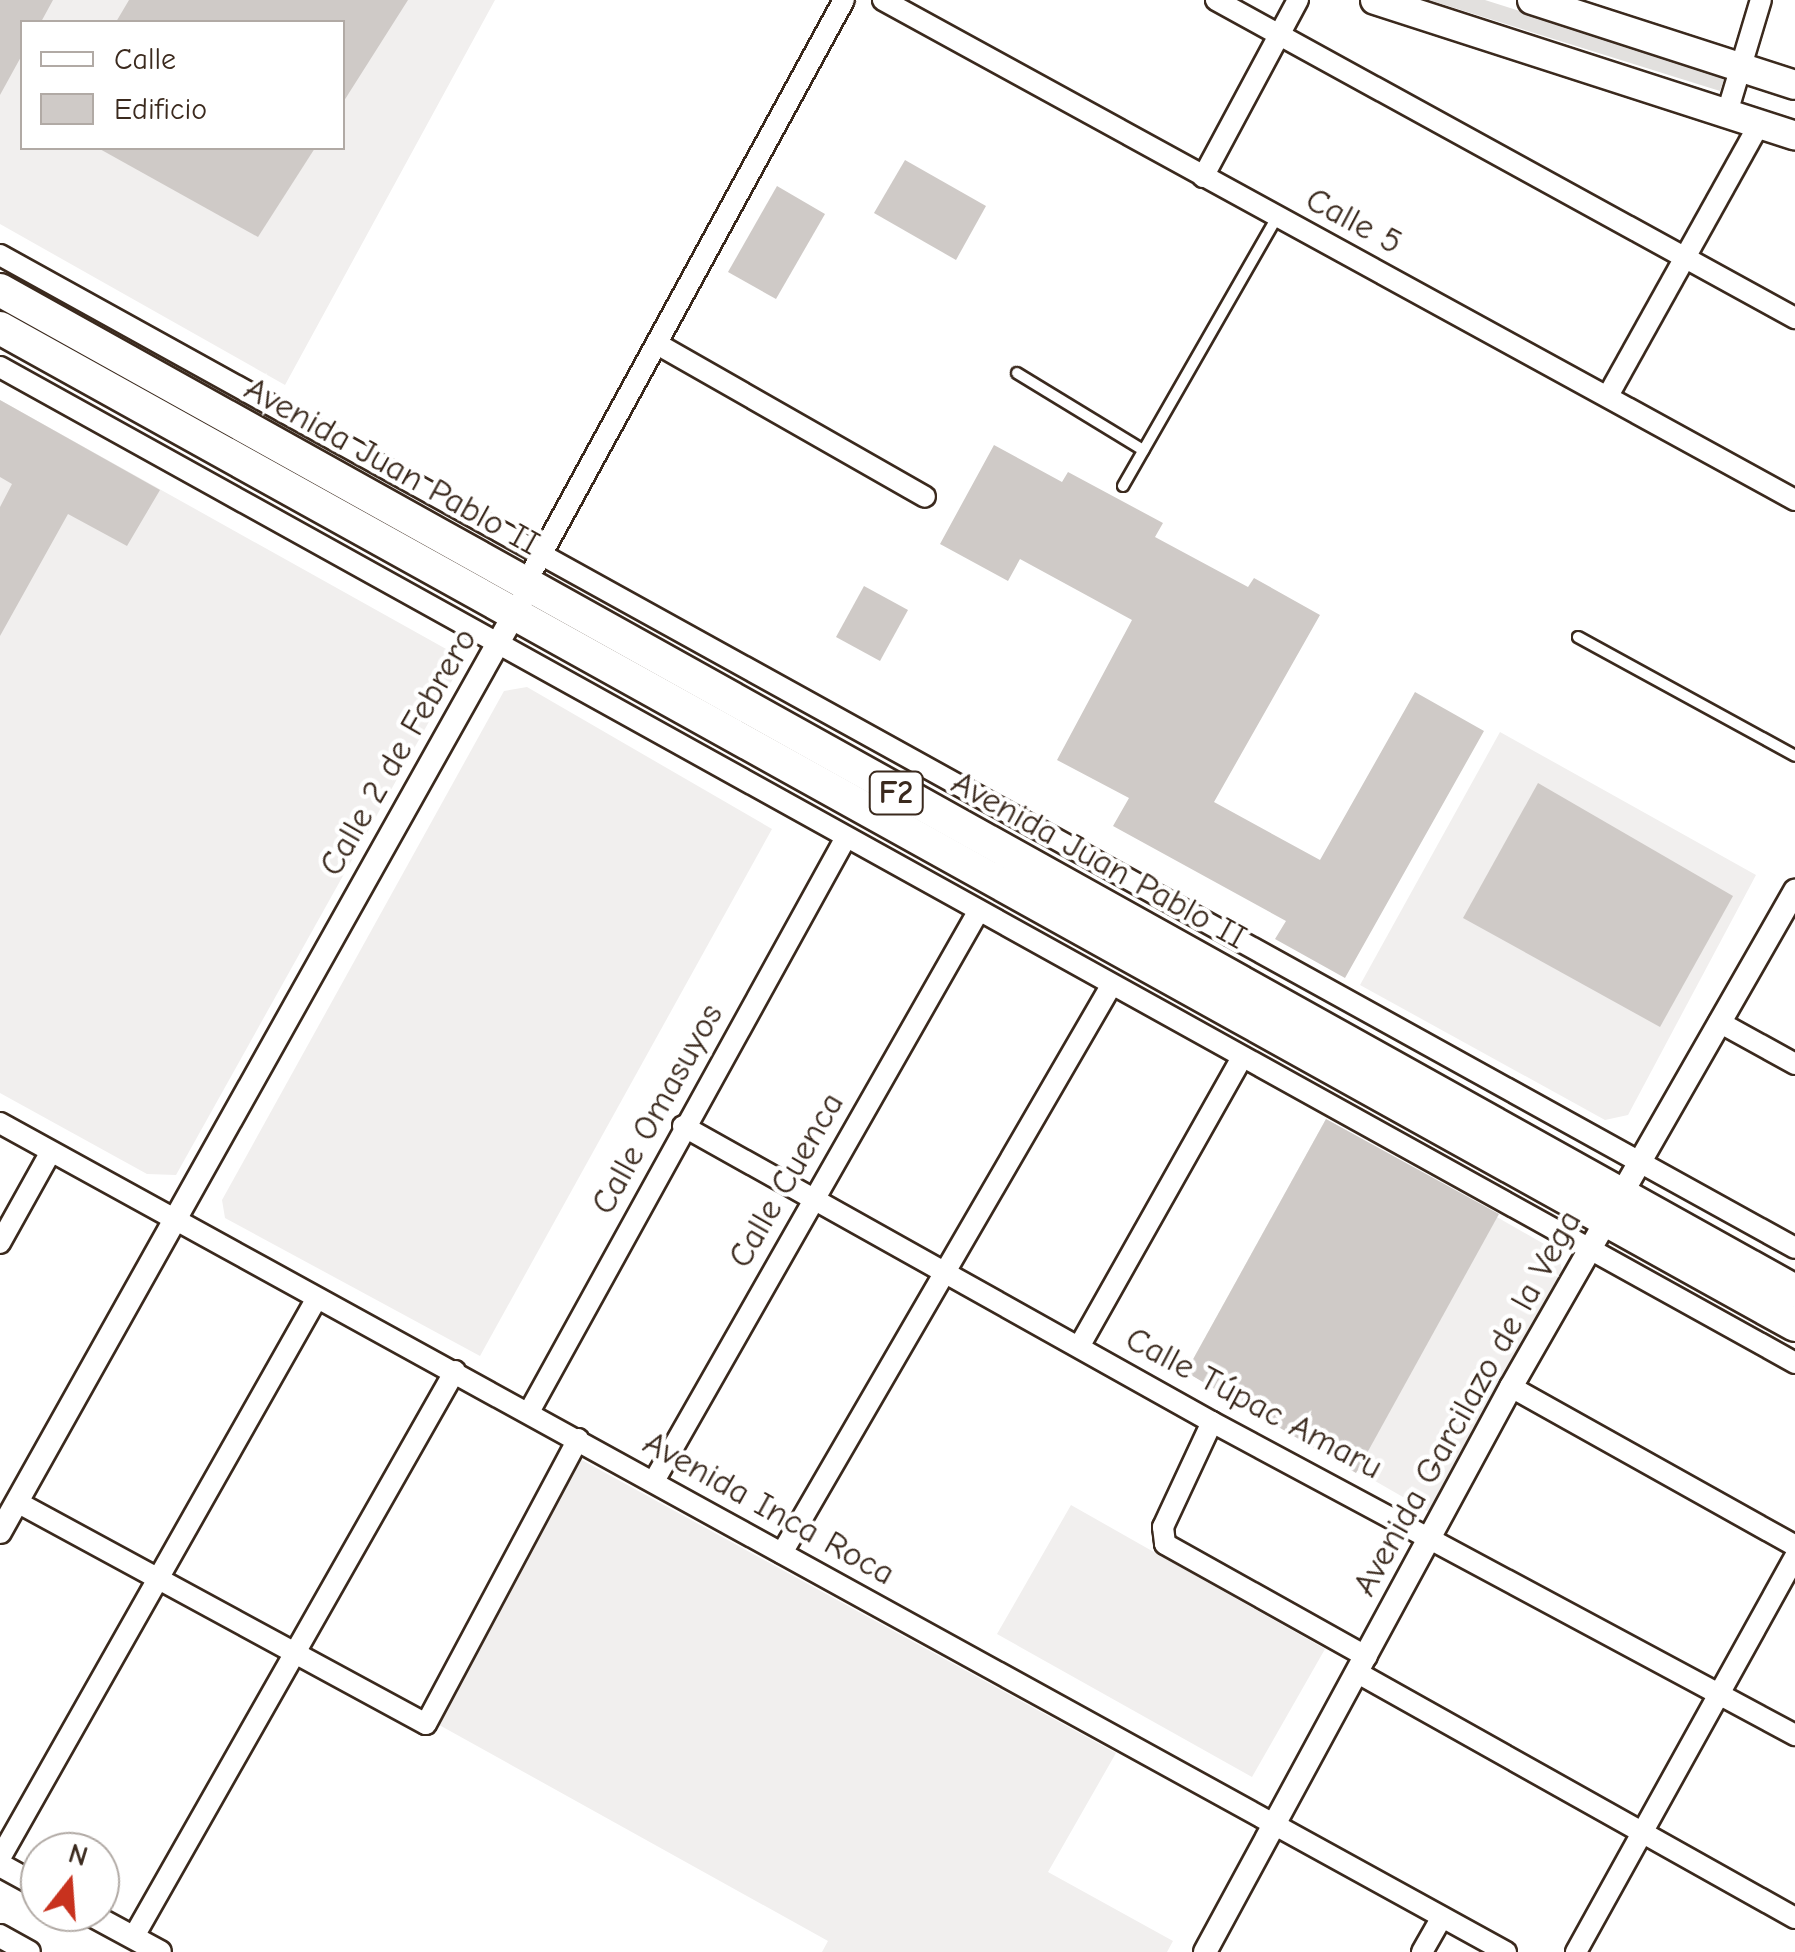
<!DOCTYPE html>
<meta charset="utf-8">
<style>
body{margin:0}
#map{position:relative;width:1795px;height:1952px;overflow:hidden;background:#fff;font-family:"Comic Neue",sans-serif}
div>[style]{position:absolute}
.built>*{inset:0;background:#f1efee}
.green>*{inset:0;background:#e2e0de}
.building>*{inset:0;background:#cfcac7}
.roads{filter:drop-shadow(2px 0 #3b2a1e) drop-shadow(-2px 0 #3b2a1e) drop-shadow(0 2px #3b2a1e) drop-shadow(0 -2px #3b2a1e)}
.service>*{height:10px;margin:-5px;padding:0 5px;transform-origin:5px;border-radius:5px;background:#fff}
.minor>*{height:20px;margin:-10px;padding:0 10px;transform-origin:10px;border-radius:10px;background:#fff}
.tertiary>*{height:22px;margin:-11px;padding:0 11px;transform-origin:11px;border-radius:11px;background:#fff}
.secondary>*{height:28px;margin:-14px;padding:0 14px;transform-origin:14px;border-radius:14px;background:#fff}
.trunk>*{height:32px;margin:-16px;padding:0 16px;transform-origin:16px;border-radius:16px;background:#fff}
span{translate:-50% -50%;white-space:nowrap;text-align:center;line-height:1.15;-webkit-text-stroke:9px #fff;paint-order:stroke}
.shield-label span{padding:2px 8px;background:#fff;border:2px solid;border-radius:8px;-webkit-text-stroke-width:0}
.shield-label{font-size:32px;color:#3b2a1e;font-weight:700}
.street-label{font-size:35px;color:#3b2a1e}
.legend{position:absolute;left:20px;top:20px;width:325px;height:130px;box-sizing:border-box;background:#fff;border:2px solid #b1aaa5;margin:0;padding:12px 18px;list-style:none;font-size:30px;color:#3b2a1e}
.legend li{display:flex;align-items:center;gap:20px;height:50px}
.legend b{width:50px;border:2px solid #b1aaa5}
.north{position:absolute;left:20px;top:1832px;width:100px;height:100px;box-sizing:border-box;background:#fff;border:2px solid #b1aaa5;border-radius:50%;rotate:17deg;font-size:28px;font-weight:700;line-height:40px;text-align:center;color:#3b2a1e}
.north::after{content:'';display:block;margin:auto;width:35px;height:45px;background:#c8321e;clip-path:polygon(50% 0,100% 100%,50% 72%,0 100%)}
</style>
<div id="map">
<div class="built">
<i style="clip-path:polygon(evenodd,0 0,495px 0,285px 385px,0 224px,0 0,22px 22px,342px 22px,342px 148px,22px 148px,22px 22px)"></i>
<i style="clip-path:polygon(0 400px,464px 659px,176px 1175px,147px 1174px,0 1093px)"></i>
<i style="clip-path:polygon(527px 687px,772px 829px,480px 1356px,225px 1218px,222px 1200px,504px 691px)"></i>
<i style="clip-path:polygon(1500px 732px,1756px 875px,1628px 1115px,1605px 1120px,1360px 985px)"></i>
<i style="clip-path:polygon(1326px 1119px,1558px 1252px,1562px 1271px,1511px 1387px,1429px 1512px,1186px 1372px)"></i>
<i style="clip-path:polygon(580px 1459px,1116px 1753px,1048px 1872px,1173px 1941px,1167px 1952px,822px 1952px,828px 1941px,432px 1721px)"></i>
<i style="clip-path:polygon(1071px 1505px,1325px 1649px,1252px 1777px,997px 1634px)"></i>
</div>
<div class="green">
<i style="clip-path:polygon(1429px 0,1485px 0,1725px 76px,1720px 91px)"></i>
</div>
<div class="building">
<i style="clip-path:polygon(0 0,53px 0,41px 22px,22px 22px,22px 55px,0 95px)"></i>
<i style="clip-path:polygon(129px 0,408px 0,342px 104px,342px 22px,116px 22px)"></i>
<i style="clip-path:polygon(98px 148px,315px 148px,258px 237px)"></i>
<i style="clip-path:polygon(905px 160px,986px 206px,956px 260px,874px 213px)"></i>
<i style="clip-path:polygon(777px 186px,825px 214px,776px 299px,728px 272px)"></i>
<i style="clip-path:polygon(0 400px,160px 490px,127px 546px,68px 514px,0 636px,0 507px,12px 484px,0 477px)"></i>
<i style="clip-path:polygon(994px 445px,1062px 482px,1068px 472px,1163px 523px,1155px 537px,1248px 587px,1254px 578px,1320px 615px,1214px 802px,1320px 860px,1415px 692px,1484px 731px,1345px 978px,1275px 939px,1286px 921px,1113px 826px,1129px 798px,1057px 760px,1132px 620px,1020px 559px,1008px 581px,940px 544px)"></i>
<i style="clip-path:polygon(864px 586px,908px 610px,880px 661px,836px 637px)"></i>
<i style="clip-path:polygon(1538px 783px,1733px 896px,1660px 1027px,1463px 918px)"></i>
<i style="clip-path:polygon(1326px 1119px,1499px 1214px,1356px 1473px,1186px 1372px)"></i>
</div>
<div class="roads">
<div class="service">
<i style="left:1017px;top:373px;width:148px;rotate:31.4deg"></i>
<i style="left:1123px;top:486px;width:310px;rotate:-60.2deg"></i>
<i style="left:1578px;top:637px;width:247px;rotate:28.7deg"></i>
</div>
<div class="minor">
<i style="left:883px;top:0;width:1040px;rotate:28.73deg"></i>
<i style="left:1216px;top:0;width:661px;rotate:28.78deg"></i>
<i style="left:1727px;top:113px;width:118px;rotate:-73.3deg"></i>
<i style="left:1203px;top:177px;width:201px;rotate:-61.8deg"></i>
<i style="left:0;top:255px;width:2051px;rotate:28.95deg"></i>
<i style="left:659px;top:345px;width:306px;rotate:29.7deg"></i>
<i style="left:0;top:367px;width:2053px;rotate:29.02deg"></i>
<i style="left:1609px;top:394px;width:309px;rotate:-60.9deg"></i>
<i style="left:534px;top:568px;width:647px;rotate:-61.38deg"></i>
<i style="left:1719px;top:1022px;width:87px;rotate:28.9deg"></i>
<i style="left:0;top:1123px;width:1719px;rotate:28.83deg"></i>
<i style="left:683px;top:1126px;width:606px;rotate:29.23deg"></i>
<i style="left:1212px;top:1422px;width:662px;rotate:28.23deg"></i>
<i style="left:0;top:1243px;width:103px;rotate:-60.9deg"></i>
<i style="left:1080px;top:1345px;width:330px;rotate:-60.6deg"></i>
<i style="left:1511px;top:1387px;width:325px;rotate:29.2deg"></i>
<i style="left:529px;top:1412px;width:654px;rotate:-61.12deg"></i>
<i style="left:1212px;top:1422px;width:116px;rotate:115deg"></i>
<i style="left:1163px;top:1527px;width:17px;rotate:83deg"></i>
<i style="left:1165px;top:1544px;width:231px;rotate:29.2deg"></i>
<i style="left:654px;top:1481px;width:655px;rotate:-60.34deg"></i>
<i style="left:17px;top:1502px;width:465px;rotate:28.5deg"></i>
<i style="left:426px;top:1724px;width:323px;rotate:-61.9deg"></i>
<i style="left:782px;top:1553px;width:656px;rotate:-59.88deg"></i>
<i style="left:1358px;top:1673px;width:501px;rotate:29.28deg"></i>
<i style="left:0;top:1858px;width:643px;rotate:-60.49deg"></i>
<i style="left:133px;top:1938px;width:652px;rotate:-60.41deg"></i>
<i style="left:1422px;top:1952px;width:40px;rotate:-60.3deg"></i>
<i style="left:1576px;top:1952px;width:452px;rotate:-61deg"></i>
</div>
<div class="tertiary">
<i style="left:0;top:1532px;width:1066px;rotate:-60.74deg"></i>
<i style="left:0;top:1865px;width:46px;rotate:28.8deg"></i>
<i style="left:86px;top:1912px;width:84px;rotate:28.4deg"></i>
<i style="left:0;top:1936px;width:33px;rotate:29deg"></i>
<i style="left:1205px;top:1952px;width:643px;rotate:-61.56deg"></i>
<i style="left:1511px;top:1387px;width:572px;rotate:-60.21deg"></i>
</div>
<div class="secondary">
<i style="left:1375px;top:0;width:441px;rotate:17.9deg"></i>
<i style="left:1532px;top:0;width:276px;rotate:17.9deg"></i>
</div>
<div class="trunk">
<i style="left:0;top:290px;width:2055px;rotate:29.15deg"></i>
<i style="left:0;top:328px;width:2053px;rotate:29.05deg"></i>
</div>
</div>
<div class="shield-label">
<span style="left:896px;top:793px">F2</span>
</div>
<div class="street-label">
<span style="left:1354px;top:221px;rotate:28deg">Calle 5</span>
<span style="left:392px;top:466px;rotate:29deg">Avenida Juan Pablo II</span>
<span style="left:398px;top:752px;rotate:-60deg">Calle 2 de Febrero</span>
<span style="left:1099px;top:860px;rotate:29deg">Avenida Juan Pablo II</span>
<span style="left:657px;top:1109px;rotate:-61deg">Calle Omasuyos</span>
<span style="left:786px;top:1180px;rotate:-60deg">Calle Cuenca</span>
<span style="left:1254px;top:1403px;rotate:28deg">Calle Túpac Amaru</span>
<span style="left:1467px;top:1403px;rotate:-61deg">Avenida Garcilazo de la Vega</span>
<span style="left:769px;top:1508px;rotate:29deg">Avenida Inca Roca</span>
</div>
<ul class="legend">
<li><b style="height:12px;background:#fff"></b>Calle</li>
<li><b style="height:28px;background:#cfcac7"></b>Edificio</li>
</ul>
<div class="north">N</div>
</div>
